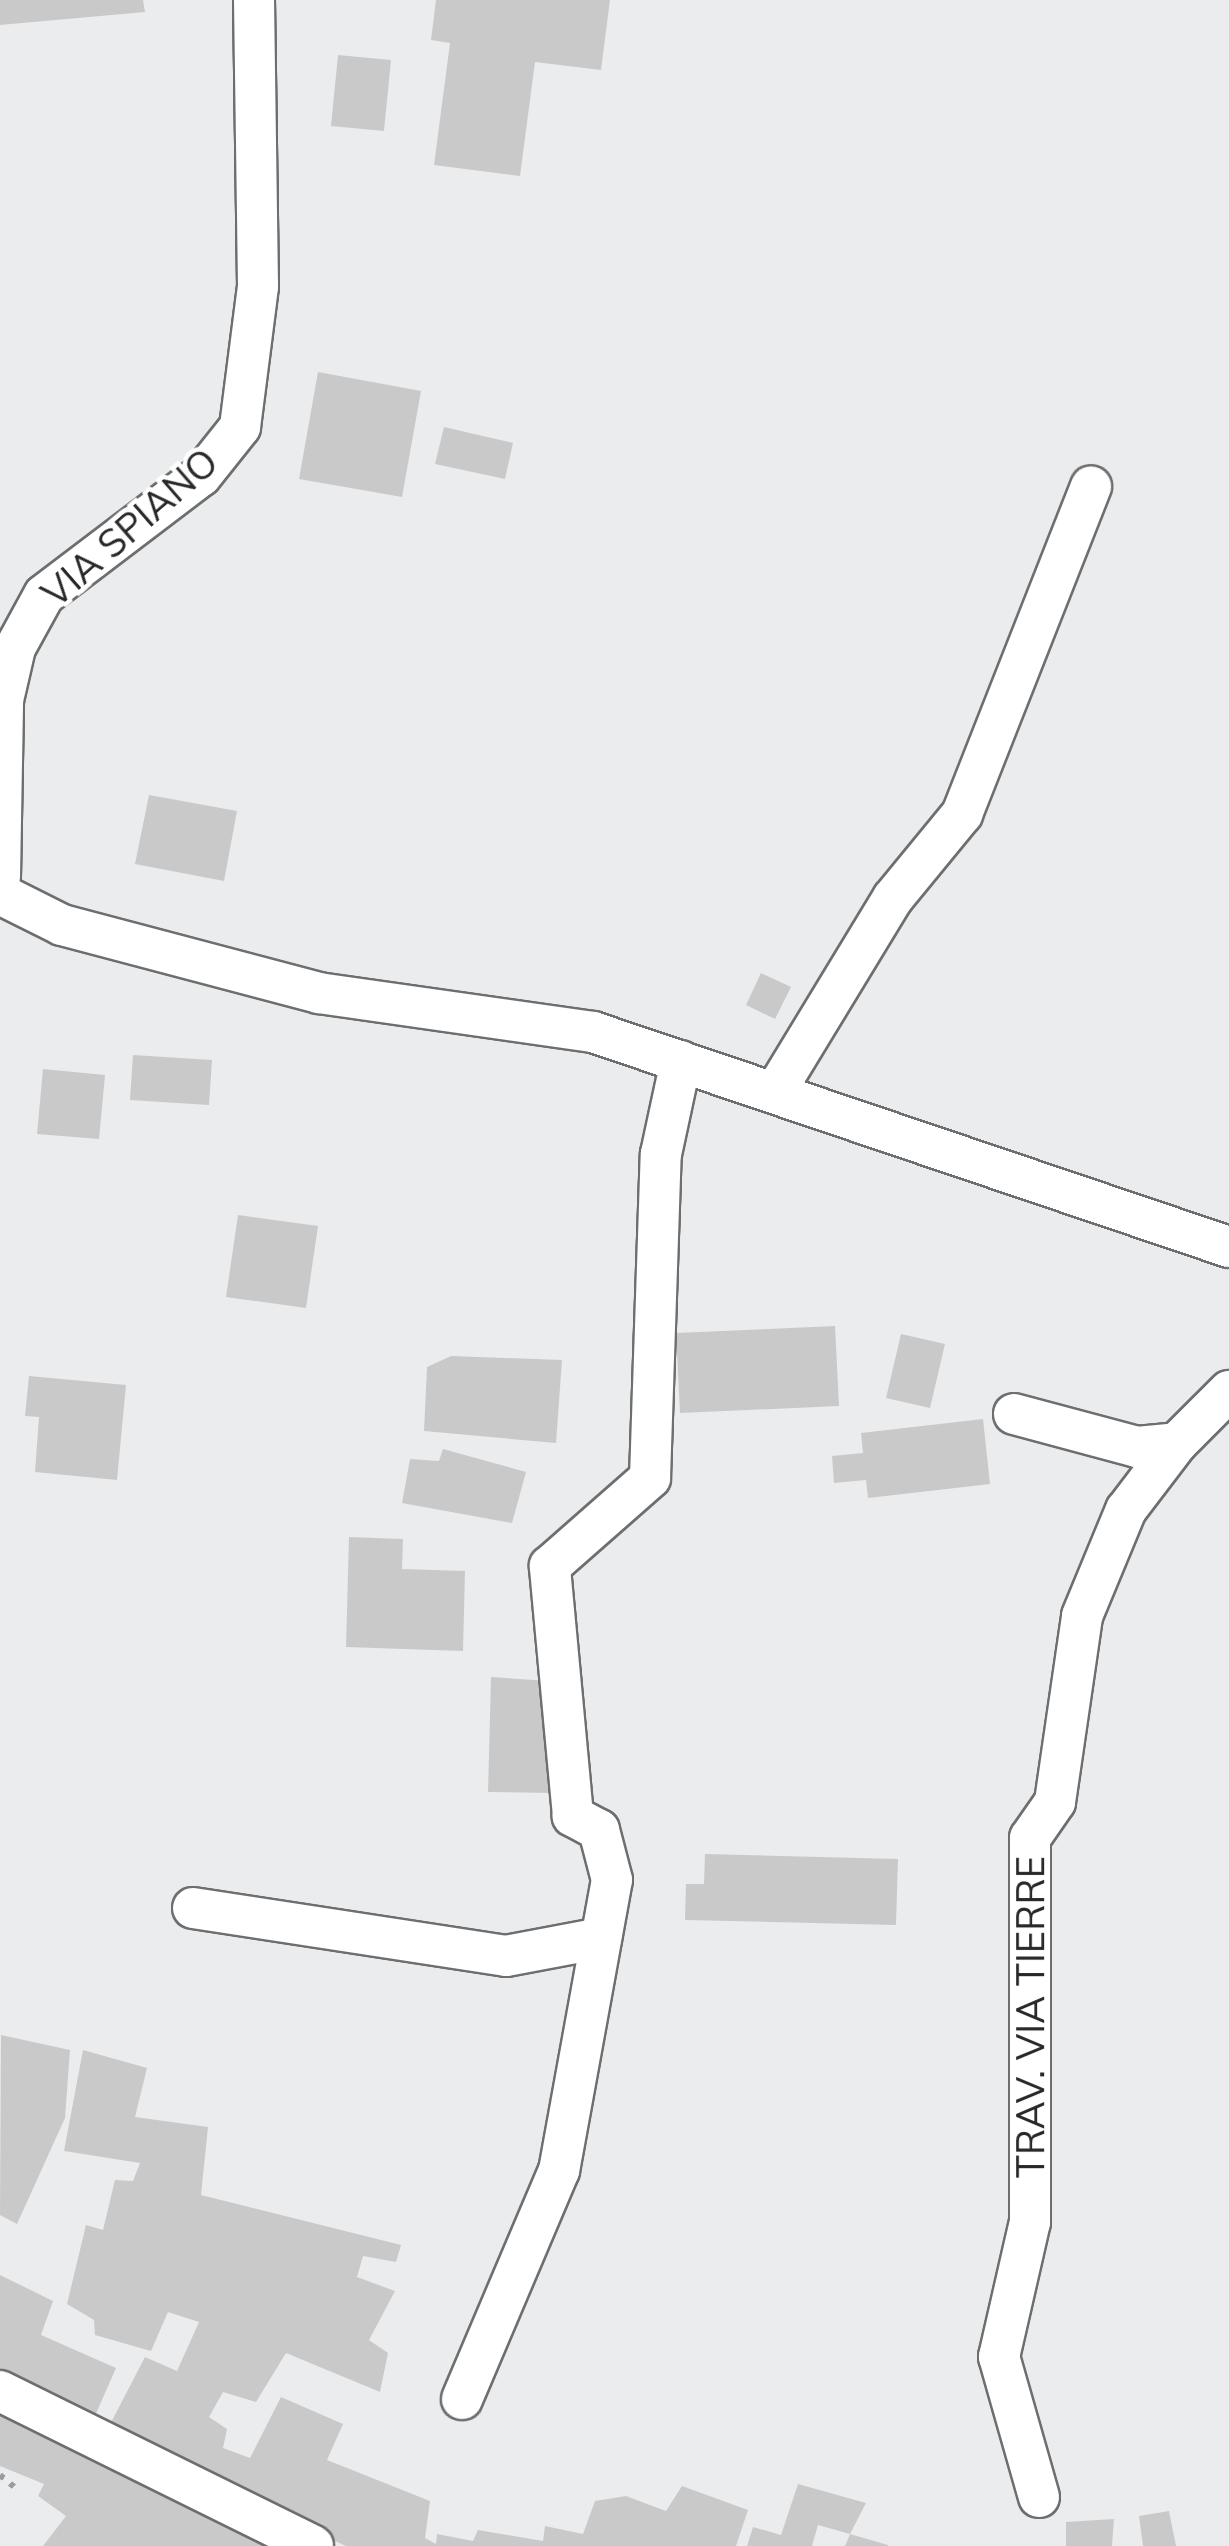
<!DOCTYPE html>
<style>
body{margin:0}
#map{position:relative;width:1229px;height:2546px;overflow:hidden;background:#ebecee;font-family:Mulish,sans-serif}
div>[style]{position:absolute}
.building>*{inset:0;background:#cac9ca}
.path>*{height:6px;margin-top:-3px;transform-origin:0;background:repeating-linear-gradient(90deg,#9b9c9e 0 5px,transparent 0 13px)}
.roads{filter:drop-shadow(2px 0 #6d6e6f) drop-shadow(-2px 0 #6d6e6f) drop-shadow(0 2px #6d6e6f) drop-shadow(0 -2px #6d6e6f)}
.minor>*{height:40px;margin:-20px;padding:0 20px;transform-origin:20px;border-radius:20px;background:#fff}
span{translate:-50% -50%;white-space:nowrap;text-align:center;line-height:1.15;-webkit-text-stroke:9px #fff;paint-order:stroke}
.street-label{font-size:38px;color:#272828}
</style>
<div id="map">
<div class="building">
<i style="clip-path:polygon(0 0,143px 0,145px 12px,0 25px)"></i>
<i style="clip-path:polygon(436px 0,610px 0,601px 70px,535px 62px,520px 176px,434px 165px,450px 43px,431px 40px)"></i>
<i style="clip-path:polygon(338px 55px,391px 60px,384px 131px,331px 126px)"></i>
<i style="clip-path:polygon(318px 372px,421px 391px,402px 497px,299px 479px)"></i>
<i style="clip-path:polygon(444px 427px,513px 443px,505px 479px,435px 464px)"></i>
<i style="clip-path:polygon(149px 795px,237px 811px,224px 881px,135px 864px)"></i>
<i style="clip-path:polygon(761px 973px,791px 987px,775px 1019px,746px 1005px)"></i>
<i style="clip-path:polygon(133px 1055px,212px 1060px,209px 1105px,130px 1100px)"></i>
<i style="clip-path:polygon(43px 1069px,105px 1075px,99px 1139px,37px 1134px)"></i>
<i style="clip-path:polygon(238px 1215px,318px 1226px,306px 1308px,226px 1297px)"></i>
<i style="clip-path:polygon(835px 1326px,839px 1406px,680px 1413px,676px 1333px)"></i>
<i style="clip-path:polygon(901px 1334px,945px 1344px,930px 1408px,886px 1398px)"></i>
<i style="clip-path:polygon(451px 1356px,562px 1360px,556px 1443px,424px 1431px,427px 1367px)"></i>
<i style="clip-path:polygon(29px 1376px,126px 1385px,117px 1480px,35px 1472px,39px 1417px,25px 1416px)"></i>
<i style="clip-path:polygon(983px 1419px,990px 1484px,868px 1498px,866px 1480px,834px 1483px,832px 1456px,863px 1453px,861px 1433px)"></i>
<i style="clip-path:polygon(443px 1449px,526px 1472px,512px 1523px,402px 1503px,410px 1459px,439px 1461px)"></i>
<i style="clip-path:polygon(349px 1537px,403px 1539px,402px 1569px,465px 1571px,463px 1651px,346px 1647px)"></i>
<i style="clip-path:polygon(491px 1677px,548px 1681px,552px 1793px,488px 1792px)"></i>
<i style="clip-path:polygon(705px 1854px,898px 1859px,896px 1925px,685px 1920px,686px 1884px,704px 1884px)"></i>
<i style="clip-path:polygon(1px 2035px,70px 2050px,65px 2118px,17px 2224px,0 2215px)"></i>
<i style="clip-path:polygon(83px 2050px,147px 2068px,135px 2117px,208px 2127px,201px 2195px,401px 2245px,396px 2262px,363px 2256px,357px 2277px,395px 2291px,369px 2340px,388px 2353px,380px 2392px,286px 2353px,256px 2402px,223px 2392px,209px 2417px,227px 2429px,223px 2448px,250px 2458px,281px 2397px,343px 2424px,327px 2460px,430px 2501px,425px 2538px,436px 2544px,437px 2534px,473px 2541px,478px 2530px,543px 2541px,545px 2526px,583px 2534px,595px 2501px,626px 2496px,666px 2511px,682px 2486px,748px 2510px,736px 2546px,346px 2546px,105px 2434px,145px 2357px,177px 2371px,199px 2322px,168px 2312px,151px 2351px,95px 2335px,94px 2320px,67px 2304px,86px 2225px,103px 2230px,115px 2180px,133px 2181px,140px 2163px,64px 2151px)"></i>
<i style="clip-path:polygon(0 2275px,53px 2301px,41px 2335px,116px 2368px,91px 2425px,0 2374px)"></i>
<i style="clip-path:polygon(0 2406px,297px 2546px,43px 2546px,66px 2516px,38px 2496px,44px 2484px,0 2466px)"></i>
<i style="clip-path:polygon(798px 2484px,866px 2503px,850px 2534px,818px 2525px,812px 2546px,747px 2546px,753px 2527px,781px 2535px)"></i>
<i style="clip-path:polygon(1169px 2511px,1176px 2546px,1143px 2546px,1139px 2516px)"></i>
<i style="clip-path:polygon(1114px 2519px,1112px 2546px,1066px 2546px,1066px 2522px)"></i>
<i style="clip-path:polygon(850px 2534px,888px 2545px,888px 2546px,845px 2546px)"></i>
</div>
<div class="path">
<i style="left:0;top:2475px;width:23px;rotate:40deg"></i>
</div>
<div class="roads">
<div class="minor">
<i style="left:0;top:877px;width:177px;rotate:-89deg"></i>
<i style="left:3px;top:700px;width:53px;rotate:-77deg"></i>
<i style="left:15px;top:648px;width:60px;rotate:-61.3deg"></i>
<i style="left:44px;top:595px;width:197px;rotate:-37.2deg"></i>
<i style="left:201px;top:476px;width:63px;rotate:-51.5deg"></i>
<i style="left:240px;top:427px;width:142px;rotate:-82.7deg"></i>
<i style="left:258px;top:286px;width:286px;rotate:-90.8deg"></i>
<i style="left:0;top:894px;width:69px;rotate:26.6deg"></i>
<i style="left:62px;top:925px;width:266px;rotate:14.8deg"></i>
<i style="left:319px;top:993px;width:277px;rotate:8.1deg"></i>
<i style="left:593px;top:1032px;width:671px;rotate:18.68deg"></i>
<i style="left:775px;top:1092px;width:227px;rotate:-58.7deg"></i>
<i style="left:893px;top:898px;width:109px;rotate:-50.6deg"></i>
<i style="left:962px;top:814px;width:352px;rotate:-68.5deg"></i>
<i style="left:1014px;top:1414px;width:127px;rotate:15deg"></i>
<i style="left:1137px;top:1447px;width:40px;rotate:-5.7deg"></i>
<i style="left:1177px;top:1443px;width:74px;rotate:-45deg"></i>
<i style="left:193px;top:1908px;width:317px;rotate:8.7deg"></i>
<i style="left:506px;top:1956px;width:97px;rotate:-10.7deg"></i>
<i style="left:0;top:2391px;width:349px;rotate:26.3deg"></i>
<i style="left:462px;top:2399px;width:248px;rotate:-67deg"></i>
<i style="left:559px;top:2171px;width:296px;rotate:-79.7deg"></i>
<i style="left:612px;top:1880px;width:52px;rotate:-104.6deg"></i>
<i style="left:599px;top:1830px;width:30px;rotate:-152deg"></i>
<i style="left:573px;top:1816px;width:251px;rotate:-95.3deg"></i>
<i style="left:550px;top:1566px;width:133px;rotate:-41.3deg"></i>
<i style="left:650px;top:1478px;width:324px;rotate:-88.1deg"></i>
<i style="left:661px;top:1154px;width:95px;rotate:-77.9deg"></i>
<i style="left:1039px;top:2497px;width:146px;rotate:-105.9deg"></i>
<i style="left:999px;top:2357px;width:139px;rotate:-77.1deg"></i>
<i style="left:1030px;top:2222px;width:384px;rotate:-90deg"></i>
<i style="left:1030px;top:1838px;width:44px;rotate:-55.2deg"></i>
<i style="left:1055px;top:1802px;width:188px;rotate:-81.7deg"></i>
<i style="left:1082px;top:1616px;width:115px;rotate:-67.5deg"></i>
<i style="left:1126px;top:1510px;width:84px;rotate:-52.7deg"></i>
</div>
</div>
<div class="street-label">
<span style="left:130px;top:528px;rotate:-41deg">VIA SPIANO</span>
<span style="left:1031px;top:2017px;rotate:-90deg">TRAV. VIA TIERRE</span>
</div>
</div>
